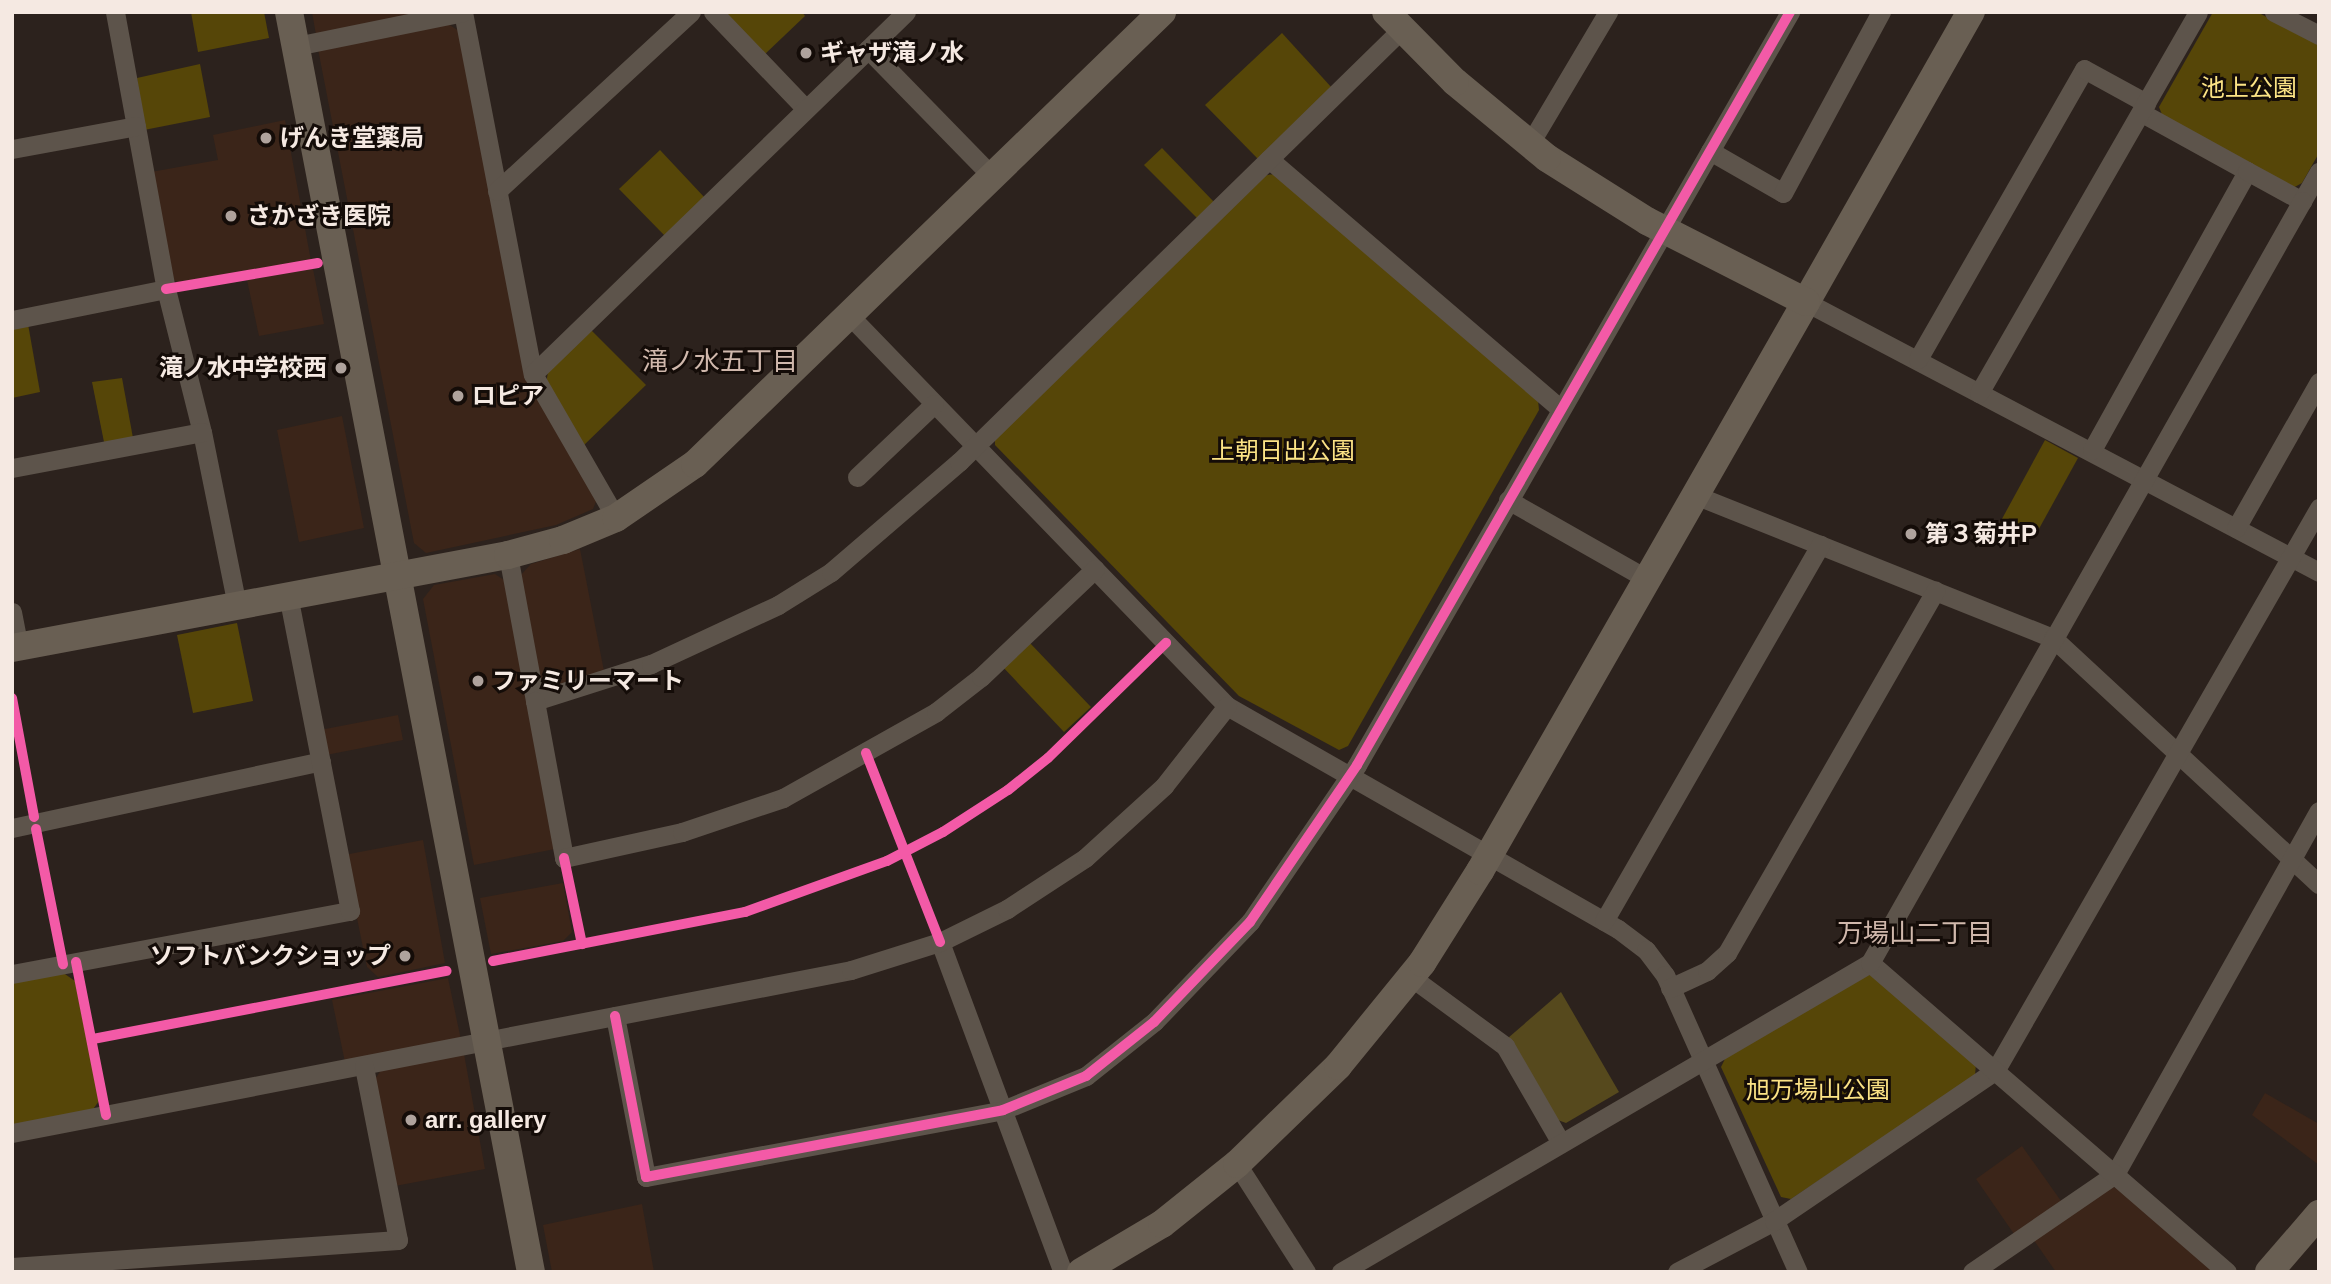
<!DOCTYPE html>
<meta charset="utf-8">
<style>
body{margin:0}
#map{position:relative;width:2331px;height:1284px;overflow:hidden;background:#2c221d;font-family:Helvetica,"Noto Sans JP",sans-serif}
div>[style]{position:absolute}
.built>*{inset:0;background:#3b2519}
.green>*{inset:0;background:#564608}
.forest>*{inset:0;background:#56491d}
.street>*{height:19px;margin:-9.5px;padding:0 9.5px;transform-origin:9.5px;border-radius:9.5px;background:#5d544b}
.secondary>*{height:28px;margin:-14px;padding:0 14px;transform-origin:14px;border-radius:14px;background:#695f53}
.cycleway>*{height:10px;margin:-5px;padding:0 5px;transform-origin:5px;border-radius:5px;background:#f35aa7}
.dots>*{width:19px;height:19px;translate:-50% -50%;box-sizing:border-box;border:4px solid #140c08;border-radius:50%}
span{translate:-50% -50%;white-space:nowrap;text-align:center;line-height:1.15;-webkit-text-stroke:6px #140c08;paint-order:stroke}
.poi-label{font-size:24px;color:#f5e9e2;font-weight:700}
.left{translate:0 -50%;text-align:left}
.right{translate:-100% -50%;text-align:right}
.park-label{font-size:24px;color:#fce385}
.neighbourhood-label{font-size:26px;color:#d0b8ac}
.frame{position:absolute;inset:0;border:14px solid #f5e9e2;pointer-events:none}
</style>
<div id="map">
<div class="built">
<i style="clip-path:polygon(312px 12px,436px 12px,316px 35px)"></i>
<i style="clip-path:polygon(448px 24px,459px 31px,525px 377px,597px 499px,593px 509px,556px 525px,426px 553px,414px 543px,318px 49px)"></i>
<i style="clip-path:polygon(285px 120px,311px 261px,182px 284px,171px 279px,151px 172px,218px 160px,213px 135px)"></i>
<i style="clip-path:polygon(313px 269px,324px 324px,259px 336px,247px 280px)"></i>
<i style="clip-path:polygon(342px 416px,364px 528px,299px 542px,277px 430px)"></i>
<i style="clip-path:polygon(580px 549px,604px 671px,550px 687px,539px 676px,520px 576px,531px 564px)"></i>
<i style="clip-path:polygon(495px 574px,504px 580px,555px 849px,474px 865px,423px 599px,434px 585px)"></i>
<i style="clip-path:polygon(398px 715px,403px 740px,326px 755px,320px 730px)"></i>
<i style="clip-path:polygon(423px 840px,445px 963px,378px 977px,367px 967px,344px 855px)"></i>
<i style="clip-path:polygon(563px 883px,572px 932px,563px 941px,491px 954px,480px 898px)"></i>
<i style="clip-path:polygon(448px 978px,461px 1040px,345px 1062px,332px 1000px)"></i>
<i style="clip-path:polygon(464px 1054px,485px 1169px,395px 1186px,375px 1079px,382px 1069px)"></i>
<i style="clip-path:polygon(2265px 1093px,2319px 1124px,2319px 1165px,2252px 1115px)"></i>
<i style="clip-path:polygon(2022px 1146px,2061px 1201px,2014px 1234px,1976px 1179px)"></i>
<i style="clip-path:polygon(2111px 1186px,2123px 1191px,2216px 1272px,2056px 1272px,2033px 1239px)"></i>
<i style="clip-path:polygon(642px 1204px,654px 1272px,552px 1272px,543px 1225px)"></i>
</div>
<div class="green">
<i style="clip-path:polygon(191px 12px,264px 12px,269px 38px,198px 52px)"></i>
<i style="clip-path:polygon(723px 12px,802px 12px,805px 16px,764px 55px)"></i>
<i style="clip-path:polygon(2213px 12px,2257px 12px,2319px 44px,2319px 153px,2302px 183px,2291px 189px,2163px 117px,2159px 107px)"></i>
<i style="clip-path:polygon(1282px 33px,1332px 88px,1258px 159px,1205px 105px)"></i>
<i style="clip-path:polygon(200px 64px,210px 117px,144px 130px,137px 78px)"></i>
<i style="clip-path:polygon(1162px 148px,1214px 202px,1197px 218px,1144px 165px)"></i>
<i style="clip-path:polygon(660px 150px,705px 198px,665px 236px,619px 189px)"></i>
<i style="clip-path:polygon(1274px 174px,1538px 400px,1539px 410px,1348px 746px,1339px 750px,1239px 696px,995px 445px,995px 435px,1262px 176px)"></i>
<i style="clip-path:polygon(28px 324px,40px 392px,12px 398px,12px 328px)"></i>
<i style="clip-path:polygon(591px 330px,646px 385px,583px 446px,546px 384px,548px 372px)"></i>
<i style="clip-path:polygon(122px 378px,133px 438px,104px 442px,92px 382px)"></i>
<i style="clip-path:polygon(2045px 440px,2078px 458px,2035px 536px,1997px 528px)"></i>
<i style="clip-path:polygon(237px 623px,253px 701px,193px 713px,177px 635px)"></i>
<i style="clip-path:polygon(1029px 642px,1091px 707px,1064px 732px,1002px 666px)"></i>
<i style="clip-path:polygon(62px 972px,75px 981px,99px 1101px,91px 1112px,12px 1126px,12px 981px)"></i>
<i style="clip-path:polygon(1865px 975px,1874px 975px,1976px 1063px,1975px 1076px,1791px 1199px,1781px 1197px,1721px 1067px,1727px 1055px)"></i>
</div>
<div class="forest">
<i style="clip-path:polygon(1561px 992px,1619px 1092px,1566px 1123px,1555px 1119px,1508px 1038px)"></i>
</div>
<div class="street">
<i style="left:115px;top:12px;width:282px;rotate:79.6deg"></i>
<i style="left:166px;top:289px;width:147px;rotate:75.9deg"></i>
<i style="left:202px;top:432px;width:177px;rotate:78.6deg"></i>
<i style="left:463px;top:12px;width:369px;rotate:79.1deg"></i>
<i style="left:713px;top:12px;width:134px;rotate:46.2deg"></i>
<i style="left:2274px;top:12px;width:51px;rotate:27.1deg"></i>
<i style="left:296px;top:46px;width:170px;rotate:-11.5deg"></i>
<i style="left:868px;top:49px;width:53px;rotate:-44.2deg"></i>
<i style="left:2142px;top:113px;width:120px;rotate:28.9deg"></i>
<i style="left:1529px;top:145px;width:155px;rotate:-59.3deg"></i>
<i style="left:12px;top:149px;width:126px;rotate:-10.5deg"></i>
<i style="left:1710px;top:151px;width:84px;rotate:29.9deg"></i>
<i style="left:1783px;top:193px;width:206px;rotate:-61.6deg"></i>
<i style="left:1269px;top:159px;width:383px;rotate:40.6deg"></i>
<i style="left:497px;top:191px;width:264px;rotate:-42.7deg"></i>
<i style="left:1806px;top:302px;width:580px;rotate:27.76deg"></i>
<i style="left:849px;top:315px;width:544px;rotate:45.97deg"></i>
<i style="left:1227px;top:706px;width:450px;rotate:29.7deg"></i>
<i style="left:1618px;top:929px;width:35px;rotate:37deg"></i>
<i style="left:1646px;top:950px;width:31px;rotate:53deg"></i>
<i style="left:1665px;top:975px;width:325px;rotate:65.9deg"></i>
<i style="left:12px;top:320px;width:157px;rotate:-11.4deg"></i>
<i style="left:1918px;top:359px;width:334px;rotate:-60.2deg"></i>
<i style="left:2084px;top:69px;width:71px;rotate:28.7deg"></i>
<i style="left:1979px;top:393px;width:439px;rotate:-60.1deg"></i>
<i style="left:2092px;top:450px;width:319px;rotate:-60.9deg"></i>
<i style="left:2247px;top:171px;width:63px;rotate:28.6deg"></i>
<i style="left:2302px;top:201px;width:34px;rotate:-60deg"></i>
<i style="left:12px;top:468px;width:193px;rotate:-10.7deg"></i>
<i style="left:857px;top:477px;width:106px;rotate:-43.5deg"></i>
<i style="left:1695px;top:495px;width:386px;rotate:21.8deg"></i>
<i style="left:2053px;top:638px;width:362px;rotate:42.8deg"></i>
<i style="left:1508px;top:500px;width:160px;rotate:29.6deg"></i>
<i style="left:616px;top:518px;width:166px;rotate:-120deg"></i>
<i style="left:533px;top:374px;width:467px;rotate:-44.1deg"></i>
<i style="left:868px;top:49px;width:179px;rotate:45.7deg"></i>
<i style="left:2236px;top:528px;width:168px;rotate:-60.4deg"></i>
<i style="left:508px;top:555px;width:148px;rotate:79.5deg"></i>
<i style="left:535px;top:701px;width:122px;rotate:-17.7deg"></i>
<i style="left:651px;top:664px;width:140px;rotate:-24.9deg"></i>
<i style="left:778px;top:605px;width:62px;rotate:-31.9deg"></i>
<i style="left:831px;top:572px;width:169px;rotate:-40.7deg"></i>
<i style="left:959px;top:462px;width:619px;rotate:-44.35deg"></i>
<i style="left:12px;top:612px;width:36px;rotate:79deg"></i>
<i style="left:535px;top:701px;width:160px;rotate:79.5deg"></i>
<i style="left:564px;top:858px;width:121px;rotate:-12.4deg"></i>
<i style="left:682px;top:832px;width:107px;rotate:-18.6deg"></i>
<i style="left:783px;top:798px;width:176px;rotate:-29.3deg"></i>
<i style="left:936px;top:712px;width:57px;rotate:-37.9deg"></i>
<i style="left:981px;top:677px;width:157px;rotate:-43.5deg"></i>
<i style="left:12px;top:828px;width:316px;rotate:-12.2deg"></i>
<i style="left:1604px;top:921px;width:434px;rotate:-60.1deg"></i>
<i style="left:940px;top:942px;width:352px;rotate:69.6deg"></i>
<i style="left:12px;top:974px;width:344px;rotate:-10.6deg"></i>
<i style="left:350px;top:911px;width:321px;rotate:-101.1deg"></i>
<i style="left:1411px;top:977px;width:117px;rotate:36.3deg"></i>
<i style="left:1505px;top:1046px;width:112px;rotate:60deg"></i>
<i style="left:1670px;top:988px;width:41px;rotate:-24.7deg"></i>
<i style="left:1707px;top:971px;width:27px;rotate:-42deg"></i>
<i style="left:1727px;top:953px;width:418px;rotate:-60.1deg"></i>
<i style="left:615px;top:1016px;width:164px;rotate:79.1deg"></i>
<i style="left:646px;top:1177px;width:363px;rotate:-10.6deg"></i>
<i style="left:1003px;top:1110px;width:90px;rotate:-22.3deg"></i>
<i style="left:1086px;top:1076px;width:87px;rotate:-38.5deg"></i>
<i style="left:1154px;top:1022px;width:139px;rotate:-46.2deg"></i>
<i style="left:1250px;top:922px;width:190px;rotate:-55.7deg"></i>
<i style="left:1357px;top:765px;width:869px;rotate:-60.1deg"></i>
<i style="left:12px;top:1133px;width:855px;rotate:-10.99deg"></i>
<i style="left:851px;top:970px;width:93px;rotate:-17.5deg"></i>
<i style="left:940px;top:942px;width:75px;rotate:-26.2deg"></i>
<i style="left:1007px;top:909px;width:93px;rotate:-33.2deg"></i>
<i style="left:1085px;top:858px;width:107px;rotate:-42.3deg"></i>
<i style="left:1164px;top:786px;width:102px;rotate:-51.8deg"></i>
<i style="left:1237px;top:1164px;width:128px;rotate:57.4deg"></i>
<i style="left:12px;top:1267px;width:387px;rotate:-4deg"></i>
<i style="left:398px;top:1240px;width:177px;rotate:-101.1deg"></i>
<i style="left:1341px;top:1272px;width:613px;rotate:-30.29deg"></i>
<i style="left:1677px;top:1272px;width:110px;rotate:-27.7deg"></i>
<i style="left:1774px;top:1221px;width:267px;rotate:-34.2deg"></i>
<i style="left:1995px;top:1071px;width:650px;rotate:-60.08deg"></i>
<i style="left:1972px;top:1272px;width:173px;rotate:-34.4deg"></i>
<i style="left:2115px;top:1174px;width:416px;rotate:-60.7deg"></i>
<i style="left:2227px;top:1272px;width:472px;rotate:-139.1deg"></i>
<i style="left:1870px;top:963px;width:876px;rotate:-60.45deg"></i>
</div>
<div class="secondary">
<i style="left:289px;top:12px;width:1283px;rotate:79.13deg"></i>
<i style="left:1806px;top:302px;width:334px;rotate:-60.4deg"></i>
<i style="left:12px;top:648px;width:505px;rotate:-10.62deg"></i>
<i style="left:508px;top:555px;width:57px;rotate:-15.3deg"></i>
<i style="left:563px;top:540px;width:57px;rotate:-22.5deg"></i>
<i style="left:616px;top:518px;width:96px;rotate:-34.4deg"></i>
<i style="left:695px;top:464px;width:650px;rotate:-44.06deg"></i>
<i style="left:1081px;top:1272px;width:94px;rotate:-30.7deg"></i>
<i style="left:1162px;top:1224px;width:96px;rotate:-38.7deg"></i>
<i style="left:1237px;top:1164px;width:141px;rotate:-44.1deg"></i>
<i style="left:1338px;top:1066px;width:133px;rotate:-50.8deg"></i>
<i style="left:1422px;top:963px;width:109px;rotate:-57.8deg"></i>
<i style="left:1480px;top:871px;width:656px;rotate:-60.19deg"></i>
<i style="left:1806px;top:302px;width:178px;rotate:-153deg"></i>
<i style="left:1647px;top:221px;width:118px;rotate:-147.8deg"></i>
<i style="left:1547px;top:158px;width:119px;rotate:-140.4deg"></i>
<i style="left:1455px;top:82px;width:98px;rotate:-134.6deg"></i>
<i style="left:2269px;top:1272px;width:77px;rotate:-49.2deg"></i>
</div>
<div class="cycleway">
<i style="left:166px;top:289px;width:154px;rotate:-9.7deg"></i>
<i style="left:12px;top:698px;width:121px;rotate:79.5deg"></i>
<i style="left:866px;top:753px;width:203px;rotate:68.6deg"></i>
<i style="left:36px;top:829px;width:138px;rotate:78.7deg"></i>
<i style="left:564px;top:858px;width:88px;rotate:78.2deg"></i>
<i style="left:493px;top:961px;width:257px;rotate:-11deg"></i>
<i style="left:745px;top:912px;width:151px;rotate:-19.8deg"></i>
<i style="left:887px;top:861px;width:63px;rotate:-27.4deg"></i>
<i style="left:943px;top:832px;width:77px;rotate:-32.9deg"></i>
<i style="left:1008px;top:790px;width:51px;rotate:-38.7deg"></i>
<i style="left:1048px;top:758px;width:165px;rotate:-44.3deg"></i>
<i style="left:76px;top:962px;width:156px;rotate:78.9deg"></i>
<i style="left:615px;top:1016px;width:164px;rotate:79.1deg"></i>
<i style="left:646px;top:1177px;width:363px;rotate:-10.6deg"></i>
<i style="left:1003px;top:1110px;width:90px;rotate:-22.3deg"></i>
<i style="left:1086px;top:1076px;width:87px;rotate:-38.5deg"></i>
<i style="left:1154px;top:1022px;width:139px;rotate:-46.2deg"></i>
<i style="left:1250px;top:922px;width:190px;rotate:-55.7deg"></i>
<i style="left:1357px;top:765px;width:869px;rotate:-60.1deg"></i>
<i style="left:93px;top:1039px;width:360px;rotate:-10.9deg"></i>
</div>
<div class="dots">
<i style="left:806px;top:53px;background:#afa39d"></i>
<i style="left:266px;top:138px;background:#afa39d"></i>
<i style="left:231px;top:216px;background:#afa39d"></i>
<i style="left:341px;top:368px;background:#afa39d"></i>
<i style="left:458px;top:396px;background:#afa39d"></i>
<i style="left:1911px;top:534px;background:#afa39d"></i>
<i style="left:478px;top:681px;background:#afa39d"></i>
<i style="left:405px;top:956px;background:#afa39d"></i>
<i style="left:411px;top:1120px;background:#afa39d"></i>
</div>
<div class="poi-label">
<span class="left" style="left:820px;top:53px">ギャザ滝ノ水</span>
<span class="left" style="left:280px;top:138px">げんき堂薬局</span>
<span class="left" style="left:247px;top:216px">さかざき医院</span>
<span class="right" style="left:327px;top:368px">滝ノ水中学校西</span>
<span class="left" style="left:472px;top:396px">ロピア</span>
<span class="left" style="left:1925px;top:534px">第３菊井P</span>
<span class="left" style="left:492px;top:681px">ファミリーマート</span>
<span class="right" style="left:391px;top:956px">ソフトバンクショップ</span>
<span class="left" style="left:425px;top:1120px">arr. gallery</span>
</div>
<div class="park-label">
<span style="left:2249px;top:88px">池上公園</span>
<span style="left:1283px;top:451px">上朝日出公園</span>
<span style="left:1818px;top:1090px">旭万場山公園</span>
</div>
<div class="neighbourhood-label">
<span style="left:720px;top:362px">滝ノ水五丁目</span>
<span style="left:1915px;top:934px">万場山二丁目</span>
</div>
<div class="frame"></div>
</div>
